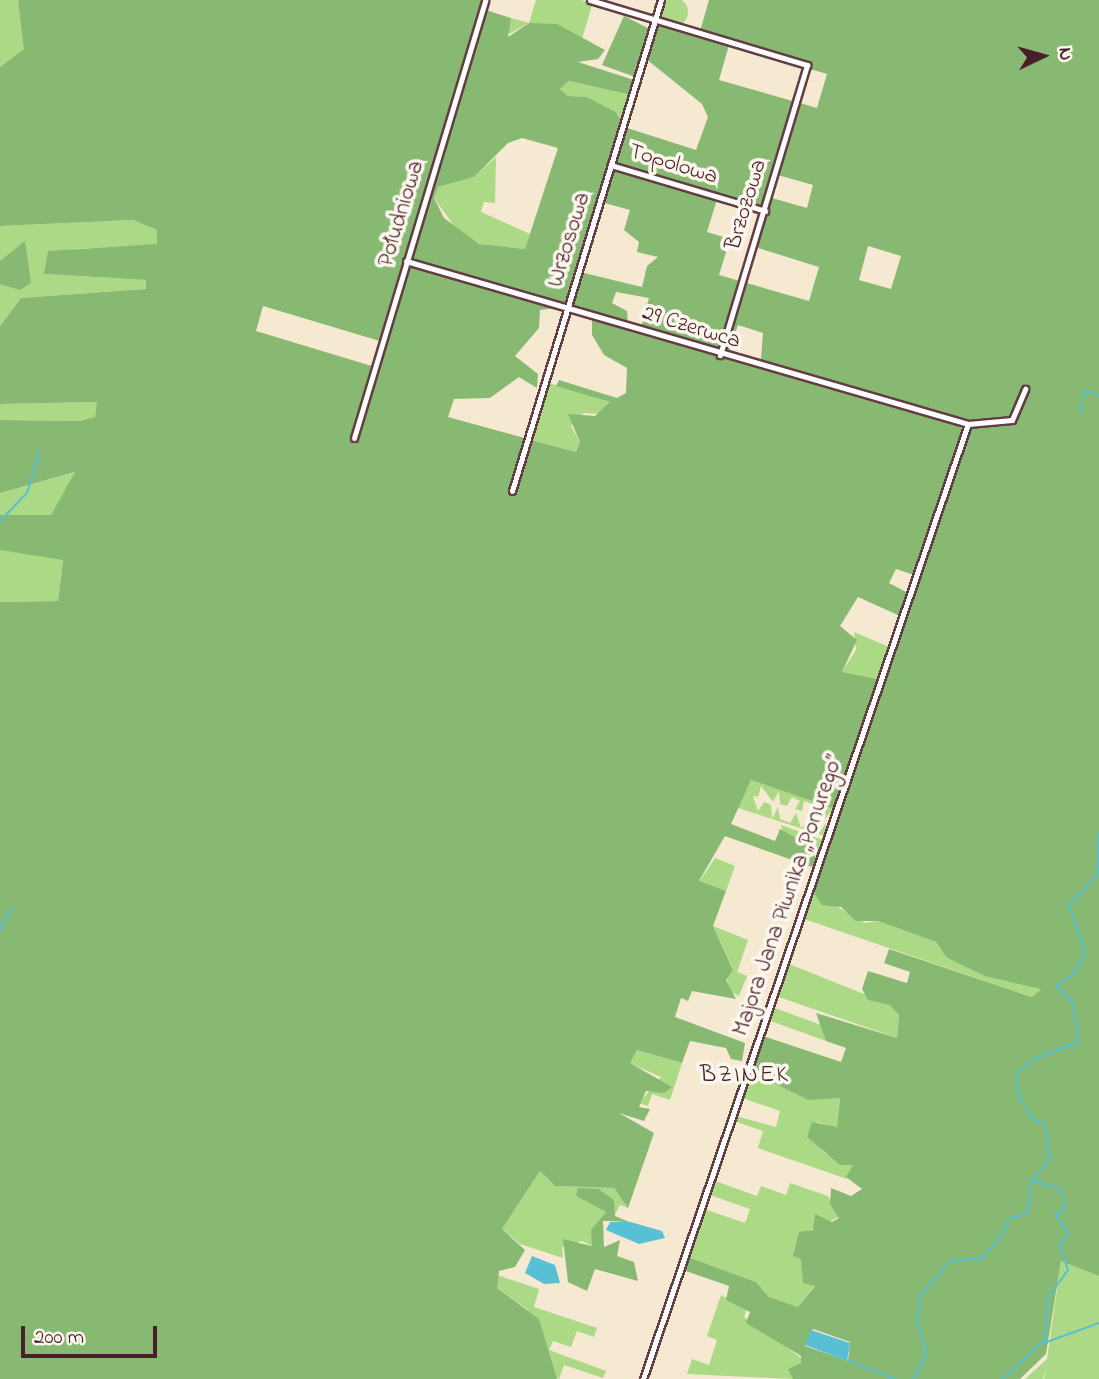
<!DOCTYPE html>
<meta charset="utf-8">
<style>
body{margin:0}
#map{position:relative;width:1099px;height:1379px;overflow:hidden;background:#f5e9d2;font-family:"Indie Flower",sans-serif}
div>[style]{position:absolute}
.green>*{inset:0;background:#abd986}
.round{border-radius:50%}
.forest>*{inset:0;background:#88b973}
.water>*{inset:0;background:#58c0d5}
.stream>*{height:2px;margin:-1px;padding:0 1px;transform-origin:1px;border-radius:1px;background:#58c0d5}
.roads{filter:drop-shadow(2px 0 #643d44) drop-shadow(-2px 0 #643d44) drop-shadow(0 2px #643d44) drop-shadow(0 -2px #643d44)}
.minor>*{height:5px;margin:-2.5px;padding:0 2.5px;transform-origin:2.5px;border-radius:2.5px;background:#fff}
span{translate:-50% -50%;white-space:nowrap;text-align:center;line-height:1.15;-webkit-text-stroke:7px #fbf7ec;paint-order:stroke}
.street-label{font-size:23px;color:#4a1f2b}
.neighbourhood-label{font-size:24px;color:#4a1f2b;letter-spacing:2px}
.north{position:absolute;left:1008px;top:21px;width:70px;height:70px;-webkit-text-stroke:5px #fbf7ec;paint-order:stroke;rotate:85deg;font-size:19px;font-weight:700;line-height:28px;text-align:center;color:#4a1f2b}
.north::after{content:'';display:block;margin:auto;width:24px;height:32px;background:#4a1f2b;clip-path:polygon(50% 0,100% 100%,50% 72%,0 100%)}
.scale{position:absolute;left:21px;top:1326px;width:136px;height:32px;box-sizing:border-box;border:4px solid #4a1f2b;border-top:0;padding-left:9px;font-size:21px;line-height:24px;white-space:nowrap;color:#4a1f2b;-webkit-text-stroke:5px #fbf7ec;paint-order:stroke}
</style>
<div id="map">
<div class="green">
<i class="round" style="left:660px;top:-2px;width:28px;height:28px"></i>
<i style="clip-path:polygon(0 0,18px 0,25px 40px,24px 49px,0 67px)"></i>
<i style="clip-path:polygon(536px 0,581px 0,598px 6px,592px 5px,582px 39px,529px 23px,505px 36px,511px 18px,529px 23px)"></i>
<i style="clip-path:polygon(569px 81px,631px 95px,622px 123px,616px 112px,587px 97px,568px 96px,560px 89px)"></i>
<i style="clip-path:polygon(496px 157px,495px 203px,484px 202px,481px 212px,530px 234px,525px 249px,479px 244px,460px 234px,434px 198px,438px 187px,474px 177px)"></i>
<i style="clip-path:polygon(133px 220px,157px 230px,157px 245px,71px 249px,44px 274px,146px 280px,144px 289px,21px 298px,0 326px,0 226px)"></i>
<i style="clip-path:polygon(546px 382px,610px 402px,603px 414px,584px 413px,571px 426px,580px 442px,576px 452px,529px 439px)"></i>
<i style="clip-path:polygon(98px 402px,95px 417px,79px 421px,0 420px,0 404px)"></i>
<i style="clip-path:polygon(76px 472px,51px 515px,0 515px,0 493px)"></i>
<i style="clip-path:polygon(0 550px,63px 559px,58px 601px,0 602px)"></i>
<i style="clip-path:polygon(854px 632px,889px 647px,878px 679px,842px 672px,856px 650px)"></i>
<i style="clip-path:polygon(751px 780px,834px 808px,825px 819px,824px 809px,818px 807px,816px 816px,809px 814px,815px 805px,804px 801px,802px 811px,795px 809px,800px 801px,792px 797px,787px 806px,780px 804px,779px 791px,773px 802px,761px 786px,758px 797px,753px 796px,758px 811px,764px 802px,771px 805px,772px 819px,778px 807px,780px 819px,790px 823px,796px 813px,801px 828px,811px 818px,807px 831px,820px 832px,826px 823px,825px 836px,735px 807px)"></i>
<i style="clip-path:polygon(781px 825px,823px 840px,818px 856px,784px 836px)"></i>
<i style="clip-path:polygon(715px 858px,735px 866px,726px 891px,699px 882px)"></i>
<i style="clip-path:polygon(814px 893px,865px 923px,878px 921px,936px 942px,946px 957px,1042px 988px,1032px 997px,804px 919px)"></i>
<i style="clip-path:polygon(713px 926px,748px 940px,737px 972px,747px 976px,739px 996px,729px 991px,726px 972px,733px 969px)"></i>
<i style="clip-path:polygon(787px 963px,891px 1005px,899px 1015px,897px 1038px,776px 996px)"></i>
<i style="clip-path:polygon(772px 1007px,824px 1026px,826px 1041px,768px 1020px)"></i>
<i style="clip-path:polygon(637px 1050px,682px 1063px,670px 1100px,652px 1094px,648px 1106px,639px 1103px,661px 1077px,629px 1063px)"></i>
<i style="clip-path:polygon(751px 1072px,808px 1100px,840px 1097px,837px 1128px,817px 1122px,807px 1135px,826px 1154px,854px 1165px,847px 1179px,758px 1148px,763px 1131px,734px 1121px,736px 1116px,776px 1127px,780px 1111px,742px 1098px)"></i>
<i style="clip-path:polygon(540px 1171px,555px 1186px,614px 1188px,628px 1208px,620px 1205px,614px 1216px,614px 1200px,599px 1189px,576px 1196px,606px 1212px,592px 1229px,592px 1246px,582px 1241px,562px 1247px,563px 1258px,520px 1244px,502px 1229px)"></i>
<i style="clip-path:polygon(715px 1181px,757px 1196px,761px 1186px,786px 1195px,790px 1183px,828px 1196px,839px 1217px,806px 1232px,801px 1259px,815px 1285px,798px 1307px,769px 1297px,756px 1282px,688px 1257px,704px 1209px,745px 1223px,750px 1209px,710px 1195px)"></i>
<i style="clip-path:polygon(1061px 1261px,1099px 1276px,1099px 1379px,1044px 1379px,1047px 1365px,1043px 1379px,1025px 1379px,1047px 1359px)"></i>
<i style="clip-path:polygon(497px 1275px,539px 1289px,534px 1307px,597px 1328px,594px 1337px,577px 1331px,571px 1347px,553px 1341px,549px 1350px,606px 1371px,603px 1378px,564px 1365px,559px 1379px,554px 1376px,545px 1341px,527px 1309px,497px 1288px)"></i>
<i style="clip-path:polygon(721px 1295px,747px 1308px,744px 1317px,804px 1360px,793px 1379px,687px 1374px,692px 1359px,709px 1365px,717px 1340px,707px 1336px)"></i>
</div>
<div class="forest">
<i style="clip-path:polygon(evenodd,18px 0,482px 0,477px 23px,486px 10px,511px 18px,508px 37px,529px 23px,557px 24px,605px 50px,598px 59px,578px 62px,634px 80px,631px 95px,569px 81px,560px 89px,568px 96px,587px 97px,616px 112px,624px 127px,696px 150px,708px 117px,702px 104px,645px 58px,659px 25px,727px 45px,700px 31px,709px 0,1099px 0,1099px 1276px,1061px 1261px,1046px 1354px,1020px 1379px,793px 1379px,788px 1369px,801px 1363px,801px 1356px,746px 1323px,750px 1312px,726px 1300px,729px 1286px,683px 1270px,688px 1257px,756px 1282px,769px 1297px,798px 1307px,815px 1286px,803px 1283px,801px 1259px,793px 1256px,799px 1232px,813px 1230px,815px 1214px,832px 1222px,839px 1218px,830px 1204px,831px 1188px,851px 1196px,862px 1189px,846px 1177px,853px 1165px,840px 1165px,807px 1137px,812px 1122px,837px 1127px,840px 1098px,808px 1100px,751px 1072px,763px 1036px,841px 1062px,846px 1048px,826px 1041px,816px 1013px,897px 1038px,899px 1015px,890px 1005px,868px 1000px,862px 989px,868px 971px,907px 983px,910px 972px,884px 963px,889px 949px,1032px 997px,1041px 989px,985px 976px,946px 957px,936px 942px,878px 921px,856px 921px,841px 907px,822px 905px,814px 893px,838px 810px,751px 780px,731px 824px,775px 841px,780px 829px,810px 846px,817px 860px,812px 867px,725px 836px,699px 881px,726px 891px,713px 926px,733px 970px,726px 980px,736px 999px,692px 991px,688px 1001px,681px 998px,675px 1017px,745px 1043px,742px 1061px,731px 1059px,726px 1048px,690px 1041px,682px 1063px,637px 1050px,630px 1063px,672px 1087px,664px 1093px,646px 1091px,639px 1107px,650px 1109px,644px 1121px,619px 1113px,654px 1133px,628px 1208px,614px 1188px,555px 1186px,540px 1171px,502px 1229px,525px 1250px,515px 1267px,499px 1271px,497px 1288px,539px 1319px,557px 1379px,0 1379px,0 602px,58px 601px,63px 560px,0 550px,0 515px,51px 515px,75px 472px,0 493px,0 420px,79px 421px,95px 417px,97px 402px,0 404px,0 326px,21px 298px,145px 289px,146px 280px,44px 274px,48px 251px,157px 244px,157px 230px,133px 220px,0 226px,0 67px,24px 49px,18px 0,729px 45px,827px 74px,817px 108px,719px 80px,729px 45px,18px 0,522px 138px,558px 148px,525px 249px,479px 244px,444px 218px,434px 198px,438px 187px,474px 177px,508px 143px,522px 138px,18px 0,778px 175px,813px 185px,807px 208px,772px 198px,778px 175px,18px 0,718px 196px,766px 210px,755px 247px,819px 267px,809px 301px,719px 275px,730px 239px,707px 232px,718px 196px,18px 0,601px 202px,630px 210px,624px 230px,639px 242px,637px 252px,658px 257px,647px 266px,642px 287px,580px 272px,601px 202px,18px 0,868px 246px,901px 256px,891px 289px,859px 280px,868px 246px,18px 0,616px 292px,649px 298px,641px 328px,628px 324px,627px 311px,612px 303px,616px 292px,18px 0,263px 306px,383px 342px,375px 367px,256px 331px,263px 306px,18px 0,563px 307px,592px 319px,592px 335px,604px 355px,627px 368px,626px 393px,617px 398px,559px 380px,556px 386px,610px 402px,595px 416px,568px 414px,580px 442px,576px 452px,448px 417px,454px 399px,490px 398px,519px 377px,537px 388px,538px 374px,515px 356px,539px 328px,540px 310px,563px 307px,18px 0,738px 325px,763px 333px,761px 359px,729px 351px,738px 325px,18px 0,951px 416px,979px 421px,968px 433px,835px 808px,878px 679px,842px 672px,857px 640px,840px 626px,858px 597px,900px 616px,908px 593px,889px 583px,896px 569px,914px 575px,963px 430px,951px 416px,18px 0,813px 1329px,850px 1342px,848px 1361px,805px 1346px,813px 1329px)"></i>
<i style="clip-path:polygon(624px 16px,648px 28px,635px 77px,602px 65px)"></i>
<i style="clip-path:polygon(25px 241px,31px 283px,20px 290px,0 284px,0 261px)"></i>
<i style="clip-path:polygon(578px 1188px,599px 1189px,614px 1200px,615px 1216px,627px 1221px,603px 1221px,604px 1247px,620px 1240px,617px 1256px,634px 1262px,638px 1281px,595px 1269px,587px 1291px,568px 1282px,563px 1239px,592px 1246px,591px 1230px,606px 1212px,576px 1196px)"></i>
</div>
<div class="water">
<i style="clip-path:polygon(627px 1221px,662px 1231px,665px 1238px,639px 1244px,606px 1230px,610px 1222px)"></i>
<i style="clip-path:polygon(532px 1256px,555px 1265px,560px 1283px,544px 1284px,525px 1273px)"></i>
<i style="clip-path:polygon(811px 1330px,850px 1343px,847px 1361px,805px 1345px)"></i>
</div>
<div class="stream">
<i style="left:1082px;top:400px;width:11px;rotate:-68deg"></i>
<i style="left:1086px;top:390px;width:14px;rotate:25deg"></i>
<i style="left:1081px;top:404px;width:7px;rotate:90deg"></i>
<i style="left:0;top:521px;width:39px;rotate:-46deg"></i>
<i style="left:27px;top:493px;width:44px;rotate:-72.8deg"></i>
<i style="left:0;top:930px;width:26px;rotate:-62deg"></i>
<i style="left:1044px;top:1343px;width:59px;rotate:-20deg"></i>
<i style="left:848px;top:1360px;width:51px;rotate:22deg"></i>
<i style="left:914px;top:1379px;width:28px;rotate:-64deg"></i>
<i style="left:926px;top:1354px;width:37px;rotate:-104deg"></i>
<i style="left:917px;top:1318px;width:22px;rotate:-82deg"></i>
<i style="left:920px;top:1296px;width:46px;rotate:-49.4deg"></i>
<i style="left:950px;top:1261px;width:31px;rotate:-4deg"></i>
<i style="left:981px;top:1259px;width:33px;rotate:-49deg"></i>
<i style="left:1003px;top:1234px;width:16px;rotate:-72deg"></i>
<i style="left:1008px;top:1219px;width:20px;rotate:-15deg"></i>
<i style="left:1027px;top:1214px;width:34px;rotate:-82deg"></i>
<i style="left:1032px;top:1180px;width:26px;rotate:-50deg"></i>
<i style="left:1049px;top:1160px;width:36px;rotate:-96deg"></i>
<i style="left:1045px;top:1124px;width:14px;rotate:-159deg"></i>
<i style="left:1032px;top:1119px;width:29px;rotate:-119deg"></i>
<i style="left:1018px;top:1094px;width:21px;rotate:-93deg"></i>
<i style="left:1017px;top:1073px;width:22px;rotate:-39deg"></i>
<i style="left:1034px;top:1059px;width:48px;rotate:-20.7deg"></i>
<i style="left:1079px;top:1042px;width:39px;rotate:-99deg"></i>
<i style="left:1073px;top:1003px;width:24px;rotate:-135deg"></i>
<i style="left:1056px;top:986px;width:23px;rotate:-34deg"></i>
<i style="left:1075px;top:973px;width:22px;rotate:-63deg"></i>
<i style="left:1085px;top:953px;width:51px;rotate:-108.4deg"></i>
<i style="left:1069px;top:905px;width:42px;rotate:-46.9deg"></i>
<i style="left:1098px;top:874px;width:41px;rotate:-88.6deg"></i>
<i style="left:1002px;top:1379px;width:57px;rotate:-42.1deg"></i>
<i style="left:1044px;top:1341px;width:45px;rotate:-83.7deg"></i>
<i style="left:1049px;top:1296px;width:32px;rotate:-54deg"></i>
<i style="left:1068px;top:1270px;width:27px;rotate:-107deg"></i>
<i style="left:1060px;top:1244px;width:13px;rotate:-48deg"></i>
<i style="left:1069px;top:1234px;width:24px;rotate:-125deg"></i>
<i style="left:1055px;top:1214px;width:9px;rotate:-27deg"></i>
<i style="left:1063px;top:1210px;width:12px;rotate:-85deg"></i>
<i style="left:1064px;top:1198px;width:10px;rotate:-114deg"></i>
<i style="left:1060px;top:1189px;width:28px;rotate:-163deg"></i>
</div>
<div class="roads">
<div class="minor">
<i style="left:590px;top:0;width:227px;rotate:16.7deg"></i>
<i style="left:807px;top:65px;width:303px;rotate:106.7deg"></i>
<i style="left:611px;top:165px;width:161px;rotate:16.6deg"></i>
<i style="left:406px;top:261px;width:585px;rotate:16.17deg"></i>
<i style="left:968px;top:424px;width:44px;rotate:-5.2deg"></i>
<i style="left:1012px;top:420px;width:34px;rotate:-67deg"></i>
<i style="left:354px;top:438px;width:457px;rotate:-73.3deg"></i>
<i style="left:512px;top:491px;width:513px;rotate:-73.12deg"></i>
<i style="left:643px;top:1379px;width:1009px;rotate:-71.21deg"></i>
</div>
</div>
<div class="street-label">
<span style="left:673px;top:165px;rotate:17deg">Topolowa</span>
<span style="left:747px;top:205px;rotate:-73deg">Brzozowa</span>
<span style="left:402px;top:214px;rotate:-73deg">Południowa</span>
<span style="left:570px;top:240px;rotate:-73deg">Wrzosowa</span>
<span style="left:691px;top:328px;rotate:17deg">29 Czerwca</span>
<span style="left:789px;top:896px;rotate:-71deg">Majora Jana Piwnika „Ponurego”</span>
</div>
<div class="neighbourhood-label">
<span style="left:745px;top:1076px">BZINEK</span>
</div>
<div class="north">N</div>
<div class="scale">200 m</div>
</div>
